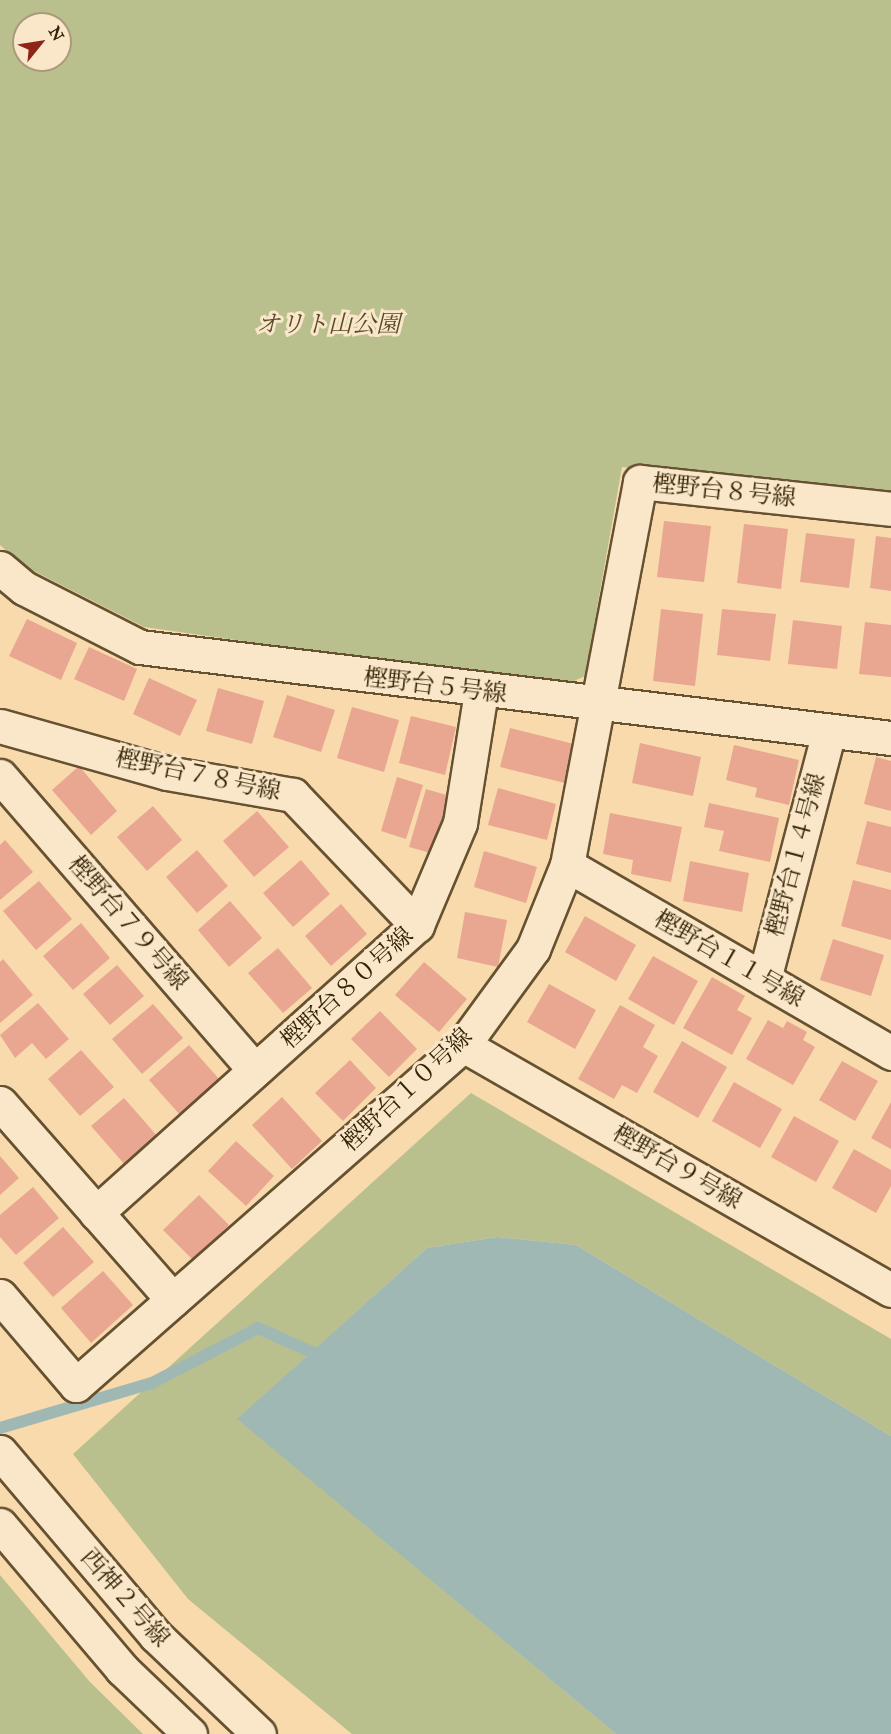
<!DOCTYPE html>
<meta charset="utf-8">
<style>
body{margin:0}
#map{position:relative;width:891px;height:1734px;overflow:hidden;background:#f8daad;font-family:"IM FELL Great Primer","Noto Serif JP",serif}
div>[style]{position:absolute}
.green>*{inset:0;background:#b9c08d}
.water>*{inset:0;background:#a0b8b3}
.stream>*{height:12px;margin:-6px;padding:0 6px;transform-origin:6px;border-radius:6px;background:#a0b8b3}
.building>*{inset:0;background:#e9a691}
.roads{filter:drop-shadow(2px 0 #665130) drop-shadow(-2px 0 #665130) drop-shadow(0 2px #665130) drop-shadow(0 -2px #665130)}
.minor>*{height:33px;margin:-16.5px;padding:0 16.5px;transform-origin:16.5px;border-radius:16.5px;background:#fae7ca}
span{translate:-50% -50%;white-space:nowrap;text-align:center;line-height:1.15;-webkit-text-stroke:6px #fae7ca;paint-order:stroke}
.park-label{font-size:24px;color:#564a28;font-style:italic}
.street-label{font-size:24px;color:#352306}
.north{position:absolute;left:12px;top:12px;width:60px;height:60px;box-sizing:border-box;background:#fae7ca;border:2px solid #ab997c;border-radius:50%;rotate:60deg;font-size:16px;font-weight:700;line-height:24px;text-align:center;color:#352306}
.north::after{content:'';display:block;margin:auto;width:21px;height:27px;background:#8f2418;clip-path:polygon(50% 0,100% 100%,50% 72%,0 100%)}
</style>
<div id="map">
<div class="green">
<i style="clip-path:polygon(evenodd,0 0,891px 0,891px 492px,622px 467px,585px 676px,561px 687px,144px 627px,24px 566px,0 545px,0 0,24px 24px,60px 24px,60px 60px,24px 60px,24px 24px)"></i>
<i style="clip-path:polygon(471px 1093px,891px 1339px,891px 1436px,576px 1245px,497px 1237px,427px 1248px,238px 1419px,616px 1734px,352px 1734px,188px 1599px,73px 1454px)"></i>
<i style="clip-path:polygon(0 1575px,90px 1682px,143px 1734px,0 1734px)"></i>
</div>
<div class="water">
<i style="clip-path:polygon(497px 1237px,576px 1245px,891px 1436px,891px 1734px,616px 1734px,237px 1419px,427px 1248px)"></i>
</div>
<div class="stream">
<i style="left:0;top:1428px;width:159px;rotate:-16.5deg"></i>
<i style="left:152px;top:1383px;width:119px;rotate:-27.4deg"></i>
<i style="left:258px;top:1328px;width:76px;rotate:24.2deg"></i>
</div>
<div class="building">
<i style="clip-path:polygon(664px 521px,711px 526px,704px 582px,657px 577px)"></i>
<i style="clip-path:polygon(744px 524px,788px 529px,781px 589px,737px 583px)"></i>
<i style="clip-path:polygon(806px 533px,855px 539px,849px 588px,800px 582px)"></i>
<i style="clip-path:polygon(876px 536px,891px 538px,891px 591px,870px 588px)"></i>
<i style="clip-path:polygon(661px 609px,703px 614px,695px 686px,653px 681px)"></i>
<i style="clip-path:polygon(722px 609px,776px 614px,770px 661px,717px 655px)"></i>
<i style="clip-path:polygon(27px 619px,77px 643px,61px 680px,9px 656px)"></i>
<i style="clip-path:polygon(793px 620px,842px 626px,837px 669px,788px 664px)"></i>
<i style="clip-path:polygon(865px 622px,891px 625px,891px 677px,859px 674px)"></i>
<i style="clip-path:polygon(89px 647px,137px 669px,124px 701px,74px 679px)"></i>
<i style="clip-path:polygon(149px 678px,197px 700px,180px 736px,133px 714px)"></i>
<i style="clip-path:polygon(218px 688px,264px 701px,252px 744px,206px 731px)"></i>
<i style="clip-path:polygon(287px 695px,335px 710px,321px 752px,273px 737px)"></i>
<i style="clip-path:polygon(352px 707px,399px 720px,384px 772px,337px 758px)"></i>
<i style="clip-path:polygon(411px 716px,456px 727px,445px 775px,399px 763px)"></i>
<i style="clip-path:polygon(510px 728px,574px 744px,565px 783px,500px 767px)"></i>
<i style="clip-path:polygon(640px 743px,701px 757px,693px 796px,632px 783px)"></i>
<i style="clip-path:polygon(734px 745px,799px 760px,789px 805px,755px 797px,757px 788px,726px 780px)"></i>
<i style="clip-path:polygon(876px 757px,891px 761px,891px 811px,864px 804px)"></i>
<i style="clip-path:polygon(79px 766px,117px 811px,91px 835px,52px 790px)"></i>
<i style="clip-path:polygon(397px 777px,423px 785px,406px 839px,381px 831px)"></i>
<i style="clip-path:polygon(498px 788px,556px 804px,547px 840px,488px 825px)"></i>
<i style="clip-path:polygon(426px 789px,450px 796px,434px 854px,409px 847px)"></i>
<i style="clip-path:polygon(709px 803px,779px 818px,770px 862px,719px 851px,724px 831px,704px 827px)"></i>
<i style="clip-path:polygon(153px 806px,182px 840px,147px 871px,117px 837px)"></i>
<i style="clip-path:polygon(257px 811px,289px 847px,254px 877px,223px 841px)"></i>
<i style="clip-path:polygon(610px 813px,682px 827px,671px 882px,631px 874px,633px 860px,603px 854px)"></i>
<i style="clip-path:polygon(867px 821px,891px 827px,891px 873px,856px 864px)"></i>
<i style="clip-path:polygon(5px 840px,33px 872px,0 900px,0 845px)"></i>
<i style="clip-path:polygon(197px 850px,228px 886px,197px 913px,166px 877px)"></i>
<i style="clip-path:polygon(484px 851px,537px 867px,526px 903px,474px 887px)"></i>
<i style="clip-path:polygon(301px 860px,330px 894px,293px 927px,263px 893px)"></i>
<i style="clip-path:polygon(690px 861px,749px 873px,742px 912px,683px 901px)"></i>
<i style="clip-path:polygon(853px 880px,891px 890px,891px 940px,841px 926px)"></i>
<i style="clip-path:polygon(39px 881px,72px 919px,36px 950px,3px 911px)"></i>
<i style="clip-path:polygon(230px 901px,262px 938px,229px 967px,198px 930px)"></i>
<i style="clip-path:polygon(341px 904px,367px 934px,331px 966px,305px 936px)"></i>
<i style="clip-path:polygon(465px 912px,507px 920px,498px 967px,457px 958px)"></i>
<i style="clip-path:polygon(585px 916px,636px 945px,616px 981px,565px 952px)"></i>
<i style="clip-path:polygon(81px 923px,110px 958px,73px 990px,43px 956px)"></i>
<i style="clip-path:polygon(833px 939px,884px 955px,871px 996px,820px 980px)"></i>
<i style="clip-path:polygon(278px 948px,312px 988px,283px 1013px,248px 973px)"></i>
<i style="clip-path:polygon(653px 956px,698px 981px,674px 1025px,628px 999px)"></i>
<i style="clip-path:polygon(3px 959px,33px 995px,0 1023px,0 962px)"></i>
<i style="clip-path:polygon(424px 962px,467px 999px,439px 1032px,395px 995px)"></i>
<i style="clip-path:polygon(117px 965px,144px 996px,110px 1025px,83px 994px)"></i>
<i style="clip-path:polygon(712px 977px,745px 996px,737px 1010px,752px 1018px,732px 1055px,683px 1028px)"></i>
<i style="clip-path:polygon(549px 984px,596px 1010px,575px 1049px,527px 1022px)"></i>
<i style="clip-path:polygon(38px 1003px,69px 1039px,46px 1059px,32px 1043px,15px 1058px,0 1035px)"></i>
<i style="clip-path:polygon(153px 1004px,183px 1038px,142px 1074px,112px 1039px)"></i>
<i style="clip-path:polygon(620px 1005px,655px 1025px,643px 1047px,658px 1056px,637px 1093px,622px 1085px,614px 1099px,578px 1079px)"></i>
<i style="clip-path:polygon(380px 1011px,417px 1049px,389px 1077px,351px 1039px)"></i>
<i style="clip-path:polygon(768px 1020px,783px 1028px,787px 1021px,807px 1032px,803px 1040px,815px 1047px,793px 1085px,746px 1059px)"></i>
<i style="clip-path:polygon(682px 1041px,727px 1067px,698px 1118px,653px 1092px)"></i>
<i style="clip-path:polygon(189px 1045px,220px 1080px,180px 1115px,149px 1080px)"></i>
<i style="clip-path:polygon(81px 1050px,114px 1087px,80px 1116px,48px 1079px)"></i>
<i style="clip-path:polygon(350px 1060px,376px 1088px,343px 1121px,315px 1093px)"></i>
<i style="clip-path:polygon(842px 1061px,878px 1081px,855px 1121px,819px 1100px)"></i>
<i style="clip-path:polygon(734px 1082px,782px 1109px,760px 1148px,712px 1121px)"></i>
<i style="clip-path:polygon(282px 1097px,322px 1141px,292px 1169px,252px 1125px)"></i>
<i style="clip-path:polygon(124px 1098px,159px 1138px,126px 1166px,91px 1126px)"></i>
<i style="clip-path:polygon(891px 1102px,891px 1149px,871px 1138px)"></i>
<i style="clip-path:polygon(794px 1116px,839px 1141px,816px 1182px,771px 1157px)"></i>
<i style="clip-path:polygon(236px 1141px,274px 1176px,246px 1206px,208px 1171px)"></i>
<i style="clip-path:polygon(854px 1149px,891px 1170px,891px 1186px,876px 1213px,832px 1188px)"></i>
<i style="clip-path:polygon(0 1156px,19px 1178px,0 1195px)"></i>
<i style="clip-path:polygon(33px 1187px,59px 1218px,16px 1255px,0 1237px,0 1215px)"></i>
<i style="clip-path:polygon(199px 1195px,229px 1225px,193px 1260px,163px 1230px)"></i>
<i style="clip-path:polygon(63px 1227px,94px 1262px,53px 1297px,23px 1263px)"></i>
<i style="clip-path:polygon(103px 1271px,133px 1305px,91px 1343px,61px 1308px)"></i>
</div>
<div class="roads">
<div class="minor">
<i style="left:0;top:568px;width:31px;rotate:40deg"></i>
<i style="left:24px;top:588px;width:130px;rotate:27deg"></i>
<i style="left:140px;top:647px;width:756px;rotate:6.91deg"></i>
<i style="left:0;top:726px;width:173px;rotate:15.7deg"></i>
<i style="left:167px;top:773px;width:128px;rotate:9.9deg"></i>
<i style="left:293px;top:795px;width:180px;rotate:46.4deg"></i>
<i style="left:0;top:776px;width:389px;rotate:49.1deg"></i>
<i style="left:567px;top:865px;width:375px;rotate:30.1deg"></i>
<i style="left:764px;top:979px;width:256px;rotate:-75.3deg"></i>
<i style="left:463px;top:1045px;width:493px;rotate:29.8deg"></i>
<i style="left:0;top:1103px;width:262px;rotate:48.7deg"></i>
<i style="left:96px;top:1213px;width:431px;rotate:-41.9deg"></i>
<i style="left:417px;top:925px;width:111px;rotate:-67.1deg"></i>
<i style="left:460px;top:823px;width:133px;rotate:-80.9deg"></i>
<i style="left:0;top:1296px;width:117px;rotate:49.5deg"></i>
<i style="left:76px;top:1385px;width:515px;rotate:-41.3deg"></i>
<i style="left:463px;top:1045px;width:119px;rotate:-53.9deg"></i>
<i style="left:533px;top:949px;width:91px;rotate:-68deg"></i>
<i style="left:567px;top:865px;width:390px;rotate:-79.2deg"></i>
<i style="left:640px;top:482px;width:252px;rotate:6.1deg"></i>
<i style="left:0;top:1452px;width:241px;rotate:49.7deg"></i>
<i style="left:156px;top:1636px;width:142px;rotate:43.6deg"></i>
<i style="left:0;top:1525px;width:189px;rotate:49.7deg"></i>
<i style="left:122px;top:1669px;width:94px;rotate:43.7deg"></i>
</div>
</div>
<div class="park-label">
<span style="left:328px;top:325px">オリト山公園</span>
</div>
<div class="street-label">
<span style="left:724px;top:491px;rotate:6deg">樫野台８号線</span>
<span style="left:435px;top:686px;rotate:7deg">樫野台５号線</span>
<span style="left:198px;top:775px;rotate:12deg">樫野台７８号線</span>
<span style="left:796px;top:855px;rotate:-75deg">樫野台１４号線</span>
<span style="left:128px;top:923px;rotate:49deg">樫野台７９号線</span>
<span style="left:729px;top:959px;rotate:30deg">樫野台１１号線</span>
<span style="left:347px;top:988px;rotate:-42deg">樫野台８０号線</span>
<span style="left:407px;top:1090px;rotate:-43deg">樫野台１０号線</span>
<span style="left:677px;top:1167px;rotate:30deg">樫野台９号線</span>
<span style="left:125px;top:1598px;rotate:49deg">西神２号線</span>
</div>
<div class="north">N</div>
</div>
